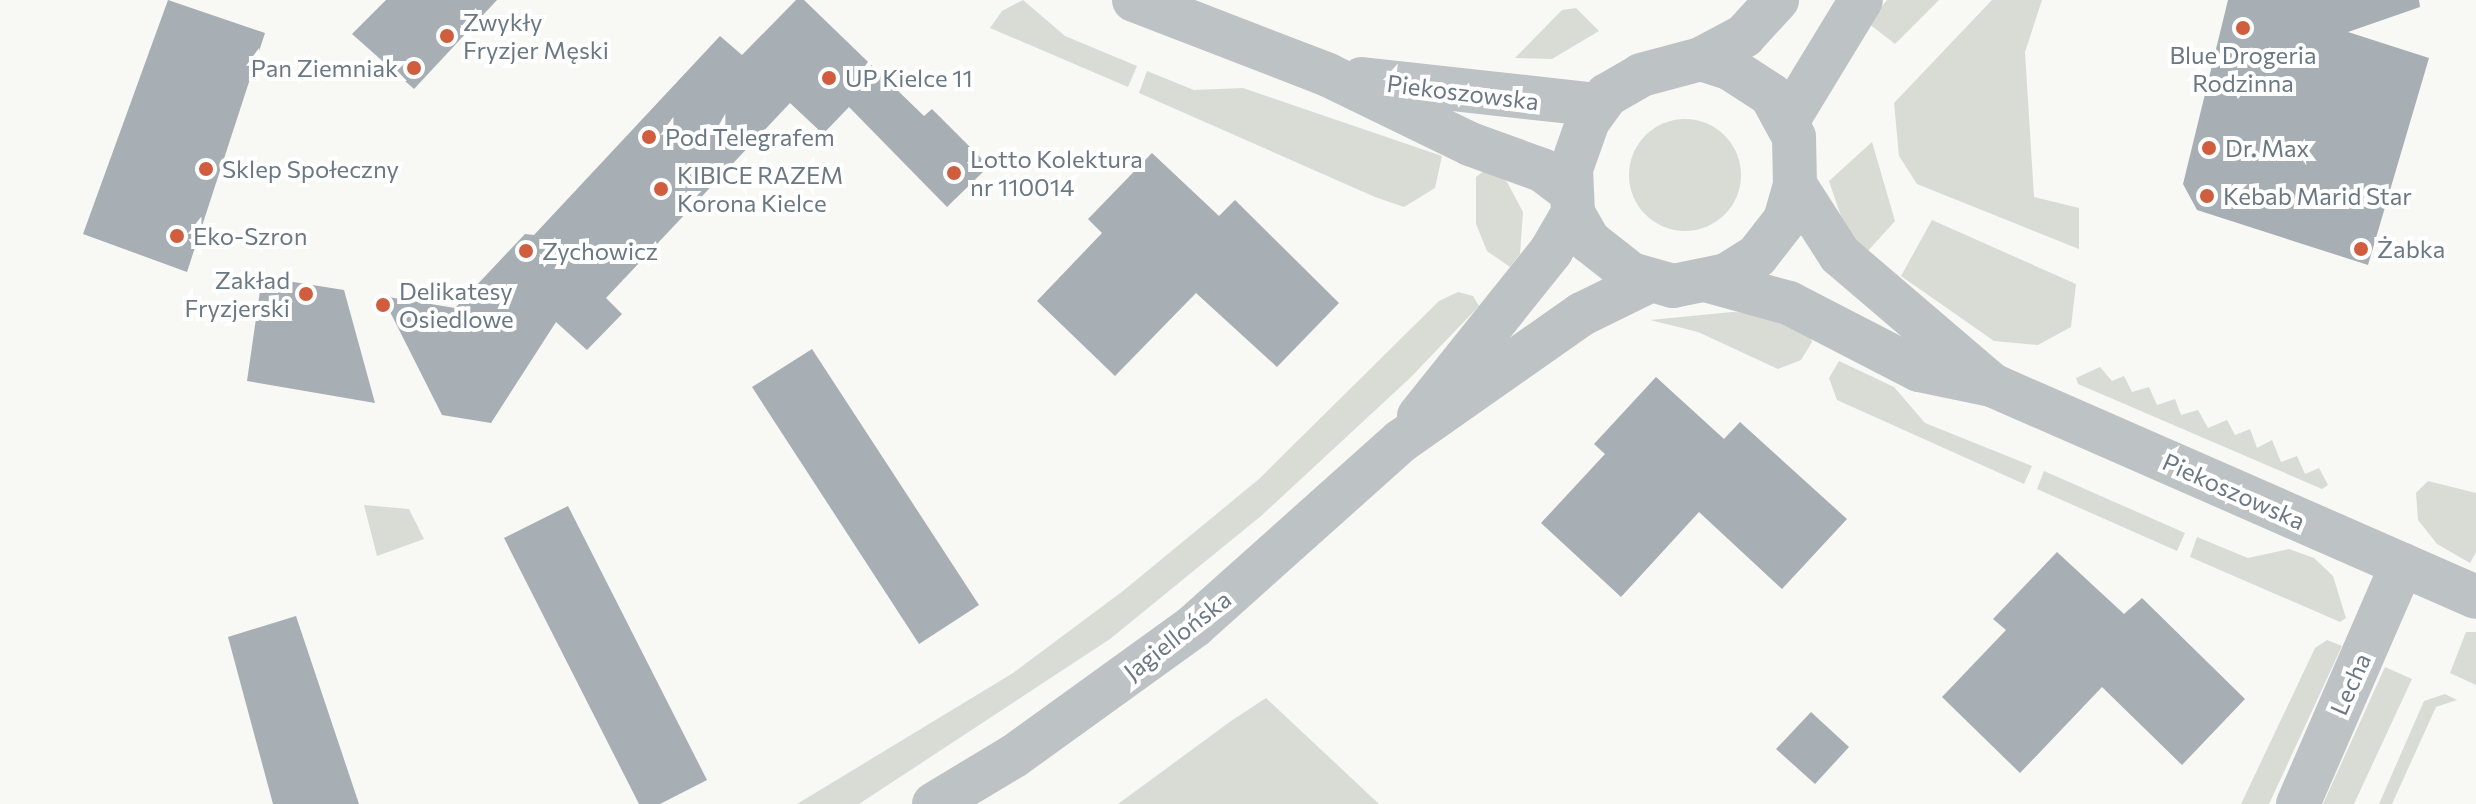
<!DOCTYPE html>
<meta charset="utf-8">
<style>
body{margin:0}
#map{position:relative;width:2476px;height:804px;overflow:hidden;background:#f8f8f5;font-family:Commissioner,sans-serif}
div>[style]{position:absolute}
.green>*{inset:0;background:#d8dcd5}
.round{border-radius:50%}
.building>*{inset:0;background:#a7aeb4}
.minor>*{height:44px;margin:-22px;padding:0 22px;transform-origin:22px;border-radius:22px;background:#bdc2c5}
.dots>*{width:22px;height:22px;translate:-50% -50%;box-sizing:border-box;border:4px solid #fff;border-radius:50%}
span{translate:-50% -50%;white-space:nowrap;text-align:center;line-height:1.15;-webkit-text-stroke:8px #fff;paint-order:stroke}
.poi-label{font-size:24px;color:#6a7883}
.left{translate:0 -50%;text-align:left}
.right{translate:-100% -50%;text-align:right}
.street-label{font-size:24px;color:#6a7883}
</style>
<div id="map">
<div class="green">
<i style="clip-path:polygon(1023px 0,1065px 36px,1137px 66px,1128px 87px,990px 28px,1002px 11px)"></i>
<i style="clip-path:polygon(1887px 0,1939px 0,1895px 44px,1868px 23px)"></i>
<i style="clip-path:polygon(1992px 0,2042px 0,2025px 52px,2034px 197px,2079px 208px,2079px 249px,1917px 184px,1899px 156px,1894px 103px)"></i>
<i style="clip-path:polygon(1576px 8px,1599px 31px,1552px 59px,1515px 58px,1562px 10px)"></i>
<i style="clip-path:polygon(1147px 71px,1194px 90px,1243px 88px,1442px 156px,1435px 188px,1404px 207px,1375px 197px,1139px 93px)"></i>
<i class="round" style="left:1629px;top:119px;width:112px;height:112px"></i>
<i style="clip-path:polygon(1872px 142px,1895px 221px,1867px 252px,1846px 231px,1829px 181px)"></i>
<i style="clip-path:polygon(1489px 167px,1507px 182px,1523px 212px,1520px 254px,1510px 267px,1487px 251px,1476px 224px,1476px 177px)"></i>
<i style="clip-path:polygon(1932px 220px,2076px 284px,2071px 327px,2038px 345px,1994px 341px,1901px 276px)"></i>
<i style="clip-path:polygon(1458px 292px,1473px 296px,1479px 306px,1410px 378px,1261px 516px,1110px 639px,859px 804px,797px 804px,1013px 673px,1123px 591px,1259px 479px,1439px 301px)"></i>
<i style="clip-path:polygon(1732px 312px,1757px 313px,1808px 331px,1812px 342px,1801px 360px,1778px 369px,1698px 332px,1650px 320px)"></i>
<i style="clip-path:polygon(1839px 361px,1894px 387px,1925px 423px,2032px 466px,2024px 484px,1837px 400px,1829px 378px)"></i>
<i style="clip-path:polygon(2100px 367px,2112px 381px,2124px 376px,2132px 392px,2149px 387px,2157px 405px,2175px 399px,2181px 415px,2198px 410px,2208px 428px,2227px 420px,2235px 435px,2250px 429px,2257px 448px,2272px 440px,2281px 462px,2297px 456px,2305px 474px,2319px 468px,2328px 485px,2322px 489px,2078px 384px,2076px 378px)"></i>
<i style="clip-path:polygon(2044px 471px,2185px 533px,2177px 551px,2037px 489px)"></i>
<i style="clip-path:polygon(2428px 481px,2476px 493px,2476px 552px,2470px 563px,2437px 544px,2418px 520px,2416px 493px)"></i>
<i style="clip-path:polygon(364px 505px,409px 509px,424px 539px,377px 556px)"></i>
<i style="clip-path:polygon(2197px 537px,2248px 558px,2289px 549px,2314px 558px,2333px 576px,2346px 618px,2340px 622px,2190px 557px)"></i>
<i style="clip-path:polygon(2466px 632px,2476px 632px,2476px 685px,2450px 673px)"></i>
<i style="clip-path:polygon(2327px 640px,2342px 646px,2269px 804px,2241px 804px,2315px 648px)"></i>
<i style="clip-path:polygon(2385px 667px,2412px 679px,2354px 804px,2323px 804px)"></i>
<i style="clip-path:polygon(2445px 694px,2457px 700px,2436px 707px,2392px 804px,2379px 804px,2424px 701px)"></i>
<i style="clip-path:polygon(1266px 698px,1379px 804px,1118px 804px,1231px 721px)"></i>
</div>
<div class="building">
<i style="clip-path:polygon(168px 0,265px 33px,187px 272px,83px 234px)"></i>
<i style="clip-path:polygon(386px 0,497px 0,414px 89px,352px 34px)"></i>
<i style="clip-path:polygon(796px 0,804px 0,924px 116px,932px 109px,989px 166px,947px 207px,849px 107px,823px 134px,790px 103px,606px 298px,622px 314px,587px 350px,556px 322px,491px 423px,442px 415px,382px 296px,455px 308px,525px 234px,534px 235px,720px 36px,742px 55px)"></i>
<i style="clip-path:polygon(2228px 0,2419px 0,2420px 7px,2348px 32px,2429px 58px,2368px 265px,2197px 210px,2183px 184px)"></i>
<i style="clip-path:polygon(1152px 153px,1219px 216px,1235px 200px,1339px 303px,1277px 367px,1196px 293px,1115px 376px,1037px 301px,1102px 233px,1088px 219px)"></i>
<i style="clip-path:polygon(262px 277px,344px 290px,375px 403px,247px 381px)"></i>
<i style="clip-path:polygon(812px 349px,979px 605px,919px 644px,752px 387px)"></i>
<i style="clip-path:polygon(1656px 377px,1724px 439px,1740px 422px,1847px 519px,1782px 589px,1699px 512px,1621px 597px,1541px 523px,1605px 454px,1594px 444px)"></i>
<i style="clip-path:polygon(568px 506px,707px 780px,660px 804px,639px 804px,504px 538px)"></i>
<i style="clip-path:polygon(2057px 552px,2124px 614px,2142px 598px,2245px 699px,2182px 765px,2102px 687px,2020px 773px,1942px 697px,2006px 630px,1993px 619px)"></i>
<i style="clip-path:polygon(296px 616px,359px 804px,273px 804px,228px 637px)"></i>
<i style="clip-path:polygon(1811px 712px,1849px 747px,1815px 784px,1776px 749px)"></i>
</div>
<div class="minor">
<i style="left:1134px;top:0;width:208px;rotate:21.1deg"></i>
<i style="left:1328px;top:75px;width:158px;rotate:25.9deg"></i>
<i style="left:1470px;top:144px;width:77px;rotate:19.9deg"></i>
<i style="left:1542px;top:170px;width:34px;rotate:37deg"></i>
<i style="left:1701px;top:59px;width:32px;rotate:18deg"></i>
<i style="left:1731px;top:69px;width:48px;rotate:33deg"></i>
<i style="left:1771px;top:95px;width:48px;rotate:61.3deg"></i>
<i style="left:1794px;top:137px;width:48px;rotate:88.8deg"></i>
<i style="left:1795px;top:185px;width:36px;rotate:106deg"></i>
<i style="left:1785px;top:220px;width:46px;rotate:127.9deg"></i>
<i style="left:1757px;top:256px;width:36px;rotate:148deg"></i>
<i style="left:1727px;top:275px;width:55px;rotate:168.5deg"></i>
<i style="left:1673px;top:286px;width:44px;rotate:-164.1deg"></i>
<i style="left:1631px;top:274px;width:53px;rotate:-141.8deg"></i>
<i style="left:1589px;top:241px;width:32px;rotate:-120deg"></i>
<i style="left:1573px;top:213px;width:44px;rotate:-92.6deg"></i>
<i style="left:1571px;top:169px;width:51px;rotate:-70.5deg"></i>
<i style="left:1588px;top:121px;width:32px;rotate:-54deg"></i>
<i style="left:1607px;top:95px;width:39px;rotate:-30deg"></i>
<i style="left:1641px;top:75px;width:62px;rotate:-14.9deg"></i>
<i style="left:1701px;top:59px;width:49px;rotate:-28.1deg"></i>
<i style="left:1744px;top:36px;width:49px;rotate:-47.5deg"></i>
<i style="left:1362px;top:79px;width:237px;rotate:6.3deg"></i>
<i style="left:1788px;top:120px;width:140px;rotate:-58.7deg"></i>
<i style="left:1795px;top:185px;width:83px;rotate:57.3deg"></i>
<i style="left:1840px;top:255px;width:200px;rotate:40.5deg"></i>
<i style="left:1709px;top:281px;width:83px;rotate:15.4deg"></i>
<i style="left:1789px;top:303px;width:146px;rotate:27.3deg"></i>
<i style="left:1919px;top:370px;width:75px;rotate:11.6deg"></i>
<i style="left:1992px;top:385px;width:528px;rotate:23.65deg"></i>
<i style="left:1419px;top:416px;width:211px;rotate:-51.3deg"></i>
<i style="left:1551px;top:251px;width:44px;rotate:-59.9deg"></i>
<i style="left:934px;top:804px;width:93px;rotate:-31deg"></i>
<i style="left:1014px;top:756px;width:222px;rotate:-35.8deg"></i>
<i style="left:1194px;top:626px;width:278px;rotate:-41.8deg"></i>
<i style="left:1401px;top:441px;width:221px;rotate:-35.1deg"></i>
<i style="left:1582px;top:314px;width:75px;rotate:-26.2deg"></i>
<i style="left:2298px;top:804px;width:261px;rotate:-66.5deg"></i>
</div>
<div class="dots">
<i style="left:2243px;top:28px;background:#cf5d3e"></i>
<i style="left:447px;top:36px;background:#cf5d3e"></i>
<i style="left:414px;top:68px;background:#cf5d3e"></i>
<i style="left:829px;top:78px;background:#cf5d3e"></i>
<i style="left:649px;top:137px;background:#cf5d3e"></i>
<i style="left:2209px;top:148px;background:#cf5d3e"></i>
<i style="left:206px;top:169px;background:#cf5d3e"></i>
<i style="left:954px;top:173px;background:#cf5d3e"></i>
<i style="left:661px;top:189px;background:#cf5d3e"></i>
<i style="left:2207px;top:196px;background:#cf5d3e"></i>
<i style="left:177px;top:236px;background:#cf5d3e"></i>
<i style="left:2361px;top:249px;background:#cf5d3e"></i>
<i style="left:526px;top:251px;background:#cf5d3e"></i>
<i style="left:306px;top:294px;background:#cf5d3e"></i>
<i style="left:383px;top:305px;background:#cf5d3e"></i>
</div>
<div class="poi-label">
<span class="left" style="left:463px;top:36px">Zwykły<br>Fryzjer Męski</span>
<span style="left:2243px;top:69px">Blue Drogeria<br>Rodzinna</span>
<span class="right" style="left:398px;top:68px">Pan Ziemniak</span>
<span class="left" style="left:845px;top:78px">UP Kielce 11</span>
<span class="left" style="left:665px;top:137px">Pod Telegrafem</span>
<span class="left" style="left:2225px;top:148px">Dr. Max</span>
<span class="left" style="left:970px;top:173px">Lotto Kolektura<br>nr 110014</span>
<span class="left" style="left:222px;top:169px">Sklep Społeczny</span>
<span class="left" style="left:677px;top:189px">KIBICE RAZEM<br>Korona Kielce</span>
<span class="left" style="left:2223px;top:196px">Kebab Marid Star</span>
<span class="left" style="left:193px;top:236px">Eko-Szron</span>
<span class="left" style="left:2377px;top:249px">Żabka</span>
<span class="left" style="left:542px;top:251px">Zychowicz</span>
<span class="right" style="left:290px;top:294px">Zakład<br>Fryzjerski</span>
<span class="left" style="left:399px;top:305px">Delikatesy<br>Osiedlowe</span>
</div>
<div class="street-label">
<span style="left:1463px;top:92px;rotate:7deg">Piekoszowska</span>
<span style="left:2234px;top:491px;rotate:24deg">Piekoszowska</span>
<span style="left:1177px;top:635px;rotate:-38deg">Jagiellońska</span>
<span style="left:2350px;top:684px;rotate:-66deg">Lecha</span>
</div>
</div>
